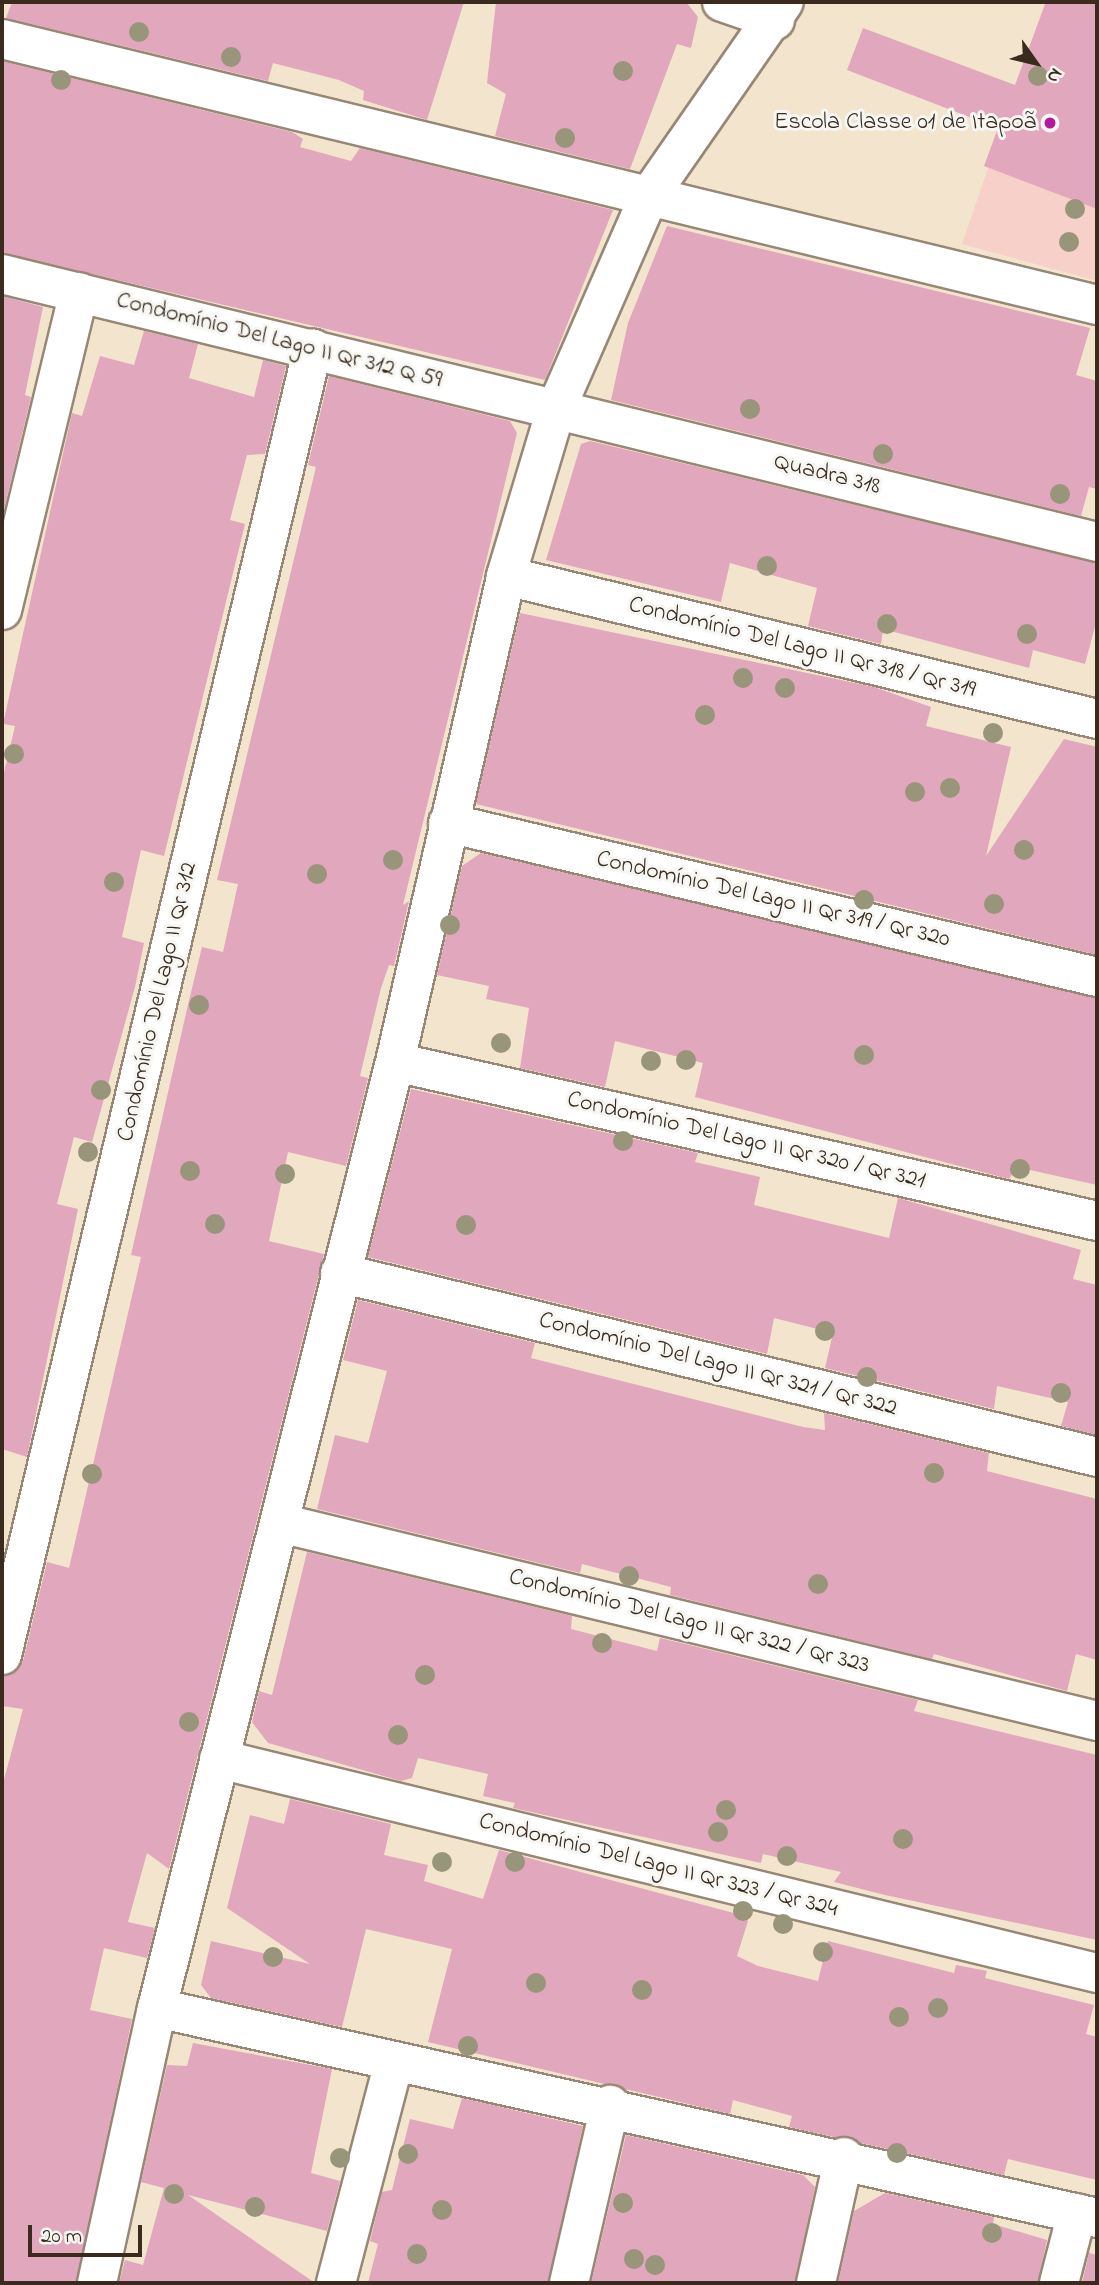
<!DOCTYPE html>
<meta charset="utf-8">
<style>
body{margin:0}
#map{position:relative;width:1099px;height:2285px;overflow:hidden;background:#f3e4cd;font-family:"Indie Flower",sans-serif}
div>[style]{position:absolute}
.built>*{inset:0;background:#f7d0ca}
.building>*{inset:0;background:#e1a7bc}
.roads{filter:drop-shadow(2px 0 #978776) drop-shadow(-2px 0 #978776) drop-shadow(0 2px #978776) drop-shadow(0 -2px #978776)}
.street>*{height:38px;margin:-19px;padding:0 19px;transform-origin:19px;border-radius:19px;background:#fff}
.secondary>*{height:38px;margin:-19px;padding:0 19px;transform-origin:19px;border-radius:19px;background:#fff}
.trees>*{width:20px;height:20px;margin:-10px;border-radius:50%;background:#99957b}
.dots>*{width:19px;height:19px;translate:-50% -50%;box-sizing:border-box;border:4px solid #f6f6f2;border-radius:50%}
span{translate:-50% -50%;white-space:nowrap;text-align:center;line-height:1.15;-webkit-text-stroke:6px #f6f6f2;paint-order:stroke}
.poi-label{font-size:24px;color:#3b2a1e}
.right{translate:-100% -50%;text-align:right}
.street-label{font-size:24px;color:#3b2a1e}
.frame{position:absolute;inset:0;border:4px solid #3b2a1e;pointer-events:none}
.north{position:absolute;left:1001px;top:28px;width:70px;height:70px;-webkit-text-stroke:5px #f6f6f2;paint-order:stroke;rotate:124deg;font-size:19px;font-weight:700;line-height:28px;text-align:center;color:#3b2a1e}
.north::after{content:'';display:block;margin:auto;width:24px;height:32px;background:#3b2a1e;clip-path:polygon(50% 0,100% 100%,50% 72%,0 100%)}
.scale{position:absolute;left:28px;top:2225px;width:114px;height:32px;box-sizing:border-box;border:4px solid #3b2a1e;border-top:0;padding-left:9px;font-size:21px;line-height:24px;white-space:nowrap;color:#3b2a1e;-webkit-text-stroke:5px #f6f6f2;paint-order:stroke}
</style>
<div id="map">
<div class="built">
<i style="clip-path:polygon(1045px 2px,1097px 2px,1097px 281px,962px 244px)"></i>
</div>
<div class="building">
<i style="clip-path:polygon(12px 2px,464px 2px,427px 120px,363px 100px,364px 91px,339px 80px,273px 63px,268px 81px,6px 18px)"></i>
<i style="clip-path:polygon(496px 2px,686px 2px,698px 17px,691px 48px,677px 44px,630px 169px,495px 136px,506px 94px,487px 83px)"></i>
<i style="clip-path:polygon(1046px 2px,1097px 2px,1097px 209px,984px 166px,998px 128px,847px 70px,863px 28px,1015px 85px)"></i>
<i style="clip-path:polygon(2px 61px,292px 132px,303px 139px,300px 147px,351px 161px,360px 148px,613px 210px,545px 380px,2px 253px)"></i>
<i style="clip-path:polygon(667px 226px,1090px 328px,1076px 375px,1097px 381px,1097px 489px,1089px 487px,1081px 516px,611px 400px,628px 323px)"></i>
<i style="clip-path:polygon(2px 296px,43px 307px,25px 395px,31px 397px,2px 518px)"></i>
<i style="clip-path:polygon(144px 331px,198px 344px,189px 378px,254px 397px,263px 360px,286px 366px,265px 454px,247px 455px,230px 520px,245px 524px,164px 856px,141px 850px,122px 937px,144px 943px,135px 987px,92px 1142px,74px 1137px,57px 1204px,78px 1209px,27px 1457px,2px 1449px,2px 781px,15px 726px,3px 724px,72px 413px,82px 416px,100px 356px,134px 365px)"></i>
<i style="clip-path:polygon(329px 376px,510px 421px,517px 433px,403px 905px,409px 901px,394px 966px,389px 965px,381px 988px,360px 1076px,368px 1078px,346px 1166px,288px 1152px,269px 1241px,324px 1254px,169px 1869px,147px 1853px,128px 1922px,155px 1928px,147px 1958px,104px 1948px,90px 2010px,132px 2019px,76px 2283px,2px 2283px,2px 1787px,23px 1709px,2px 1706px,2px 1676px,23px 1661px,47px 1562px,69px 1568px,141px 1257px,131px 1255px,187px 1009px,202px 947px,223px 952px,238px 884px,217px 880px,316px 467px,308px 465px)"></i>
<i style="clip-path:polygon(590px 441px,1097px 563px,1097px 619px,1085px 664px,1033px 650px,1029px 668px,883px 629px,881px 644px,808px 626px,817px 588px,730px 563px,721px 602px,546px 560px,581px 444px)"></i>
<i style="clip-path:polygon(520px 613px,874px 687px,931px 707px,926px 726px,1011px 747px,986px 856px,1064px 739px,1097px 747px,1097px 955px,476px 804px)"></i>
<i style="clip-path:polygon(481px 853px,1097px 998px,1097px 1185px,1017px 1167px,1009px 1179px,695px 1097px,703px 1063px,615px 1041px,605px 1087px,520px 1068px,529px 1008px,486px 999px,489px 986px,437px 975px,462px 866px)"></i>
<i style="clip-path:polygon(411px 1089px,698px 1153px,695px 1162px,760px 1177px,754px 1205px,889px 1238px,898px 1198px,1081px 1250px,1073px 1279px,1097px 1285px,1097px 1435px,1061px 1426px,1068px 1402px,997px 1386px,994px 1409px,825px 1368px,833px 1333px,774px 1318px,767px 1354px,368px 1257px)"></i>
<i style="clip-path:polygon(358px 1300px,535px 1343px,531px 1358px,803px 1427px,825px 1430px,824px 1413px,989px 1453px,987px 1471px,1097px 1499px,1097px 1660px,1076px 1654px,1067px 1691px,934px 1654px,932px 1659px,670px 1595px,671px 1587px,582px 1564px,580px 1573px,317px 1509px,335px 1435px,368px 1443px,387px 1371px,343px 1360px)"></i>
<i style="clip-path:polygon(307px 1552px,572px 1616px,571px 1629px,657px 1651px,660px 1638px,918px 1700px,914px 1711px,1097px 1755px,1097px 1940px,885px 1895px,834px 1882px,841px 1872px,763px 1854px,761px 1863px,513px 1808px,515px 1803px,483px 1796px,488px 1774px,418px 1758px,412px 1778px,401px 1781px,268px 1743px,252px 1722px,259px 1691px,272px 1695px)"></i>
<i style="clip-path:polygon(290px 1799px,391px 1824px,384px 1855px,428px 1865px,424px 1881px,483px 1899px,499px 1850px,741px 1915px,748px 1921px,737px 1956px,758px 1966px,818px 1981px,828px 1941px,954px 1973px,956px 1965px,987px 1971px,985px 1978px,1094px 2005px,1086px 2034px,1097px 2037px,1097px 2180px,1008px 2159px,1004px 2175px,789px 2127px,792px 2116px,733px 2100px,730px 2114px,428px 2042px,452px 1949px,366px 1929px,342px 2027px,211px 1998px,201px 1985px,211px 1941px,310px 1964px,227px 1908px,250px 1815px,284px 1824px)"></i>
<i style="clip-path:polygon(193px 2043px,332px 2069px,311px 2173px,340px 2181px,327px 2231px,188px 2195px,315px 2283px,119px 2283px,125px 2260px,143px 2265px,164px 2188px,141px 2182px,167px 2065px,187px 2066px)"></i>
<i style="clip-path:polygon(462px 2098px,583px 2126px,548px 2283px,368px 2283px,378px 2244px,370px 2241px,382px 2192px,392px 2190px,410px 2119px,453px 2129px)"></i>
<i style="clip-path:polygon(626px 2135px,803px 2175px,815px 2187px,795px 2283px,591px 2283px)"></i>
<i style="clip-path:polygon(885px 2193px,994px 2217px,993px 2224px,1047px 2240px,1038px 2283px,838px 2283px,854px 2211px)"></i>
<i style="clip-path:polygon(1089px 2253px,1097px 2255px,1097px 2283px,1082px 2283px)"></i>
</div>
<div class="roads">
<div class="street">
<i style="left:722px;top:2px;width:56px;rotate:18.8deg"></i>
<i style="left:2px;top:39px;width:1127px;rotate:13.65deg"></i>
<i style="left:2px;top:274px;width:1127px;rotate:13.75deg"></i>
<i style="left:506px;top:576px;width:608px;rotate:13.6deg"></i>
<i style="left:2px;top:610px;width:327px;rotate:-76.4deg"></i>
<i style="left:448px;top:823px;width:667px;rotate:13.35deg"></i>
<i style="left:395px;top:1062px;width:720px;rotate:12.76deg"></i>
<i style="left:340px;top:1273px;width:779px;rotate:13.66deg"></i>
<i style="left:280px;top:1523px;width:841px;rotate:13.62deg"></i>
<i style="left:2px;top:1655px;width:1343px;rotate:-76.62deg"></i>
<i style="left:219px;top:1759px;width:904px;rotate:13.7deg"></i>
<i style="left:157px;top:2008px;width:963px;rotate:12.59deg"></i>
<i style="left:336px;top:2283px;width:228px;rotate:-75.3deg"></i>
<i style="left:569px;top:2283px;width:183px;rotate:-77deg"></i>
<i style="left:816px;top:2283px;width:129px;rotate:-77.5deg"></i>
<i style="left:1059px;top:2283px;width:72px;rotate:-75.6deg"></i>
</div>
<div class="secondary">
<i style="left:97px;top:2283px;width:281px;rotate:-77.7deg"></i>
<i style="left:157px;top:2008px;width:975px;rotate:-75.88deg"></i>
<i style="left:395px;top:1062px;width:499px;rotate:-77.1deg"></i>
<i style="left:506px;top:576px;width:174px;rotate:-73.3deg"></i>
<i style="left:556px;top:409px;width:232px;rotate:-66.4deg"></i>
<i style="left:649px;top:196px;width:236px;rotate:-55.2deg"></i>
</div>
</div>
<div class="trees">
<i style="left:139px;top:32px"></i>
<i style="left:231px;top:57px"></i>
<i style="left:623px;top:71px"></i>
<i style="left:1038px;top:76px"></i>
<i style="left:61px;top:80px"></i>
<i style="left:565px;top:138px"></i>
<i style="left:1075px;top:209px"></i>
<i style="left:1069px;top:242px"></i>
<i style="left:750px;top:409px"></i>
<i style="left:883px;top:454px"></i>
<i style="left:1060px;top:494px"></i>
<i style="left:767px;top:566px"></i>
<i style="left:887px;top:624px"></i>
<i style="left:1027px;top:634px"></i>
<i style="left:743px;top:678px"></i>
<i style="left:785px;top:688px"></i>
<i style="left:705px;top:715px"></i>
<i style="left:993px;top:733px"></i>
<i style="left:14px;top:754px"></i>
<i style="left:950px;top:788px"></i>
<i style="left:915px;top:792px"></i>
<i style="left:1024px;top:850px"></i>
<i style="left:393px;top:860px"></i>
<i style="left:317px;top:874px"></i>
<i style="left:114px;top:882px"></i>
<i style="left:864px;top:900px"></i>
<i style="left:994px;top:904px"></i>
<i style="left:450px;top:925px"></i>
<i style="left:199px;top:1005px"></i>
<i style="left:501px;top:1043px"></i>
<i style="left:864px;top:1055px"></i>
<i style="left:686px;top:1060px"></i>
<i style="left:651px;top:1061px"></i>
<i style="left:101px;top:1090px"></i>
<i style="left:623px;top:1141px"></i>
<i style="left:88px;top:1152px"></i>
<i style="left:1020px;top:1169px"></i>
<i style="left:190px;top:1171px"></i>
<i style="left:285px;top:1174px"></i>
<i style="left:215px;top:1224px"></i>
<i style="left:466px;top:1225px"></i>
<i style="left:825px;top:1331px"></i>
<i style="left:867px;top:1377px"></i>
<i style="left:1061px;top:1393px"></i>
<i style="left:934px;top:1473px"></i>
<i style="left:92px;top:1474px"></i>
<i style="left:629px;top:1576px"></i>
<i style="left:818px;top:1584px"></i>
<i style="left:602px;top:1643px"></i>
<i style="left:425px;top:1675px"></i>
<i style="left:189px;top:1722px"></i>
<i style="left:398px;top:1735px"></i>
<i style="left:726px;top:1810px"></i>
<i style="left:718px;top:1832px"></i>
<i style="left:903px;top:1839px"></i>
<i style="left:787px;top:1856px"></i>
<i style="left:442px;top:1862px"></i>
<i style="left:515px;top:1862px"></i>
<i style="left:743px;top:1911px"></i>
<i style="left:783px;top:1924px"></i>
<i style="left:823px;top:1952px"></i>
<i style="left:273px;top:1957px"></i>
<i style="left:536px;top:1983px"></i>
<i style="left:642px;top:1990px"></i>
<i style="left:938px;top:2008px"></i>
<i style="left:899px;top:2017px"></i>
<i style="left:468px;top:2046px"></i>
<i style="left:897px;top:2153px"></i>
<i style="left:408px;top:2154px"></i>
<i style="left:340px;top:2158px"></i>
<i style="left:174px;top:2194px"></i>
<i style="left:623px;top:2203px"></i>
<i style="left:255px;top:2207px"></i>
<i style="left:442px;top:2210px"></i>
<i style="left:992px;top:2233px"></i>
<i style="left:417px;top:2254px"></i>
<i style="left:634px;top:2259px"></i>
<i style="left:655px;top:2265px"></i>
</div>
<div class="dots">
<i style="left:1050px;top:123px;background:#b5179e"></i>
</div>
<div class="poi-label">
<span class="right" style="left:1036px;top:123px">Escola Classe 01 de Itapoã</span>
</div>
<div class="street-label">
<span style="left:279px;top:341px;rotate:14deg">Condomínio Del Lago II Qr 312 Q 59</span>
<span style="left:827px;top:475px;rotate:14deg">Quadra 318</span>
<span style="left:802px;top:648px;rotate:14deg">Condomínio Del Lago II Qr 318 / Qr 319</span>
<span style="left:773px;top:900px;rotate:13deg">Condomínio Del Lago II Qr 319 / Qr 320</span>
<span style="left:158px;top:1002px;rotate:-77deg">Condomínio Del Lago II Qr 312</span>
<span style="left:746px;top:1141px;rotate:13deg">Condomínio Del Lago II Qr 320 / Qr 321</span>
<span style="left:718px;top:1365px;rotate:14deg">Condomínio Del Lago II Qr 321 / Qr 322</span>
<span style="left:689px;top:1622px;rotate:14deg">Condomínio Del Lago II Qr 322 / Qr 323</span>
<span style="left:658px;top:1866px;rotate:14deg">Condomínio Del Lago II Qr 323 / Qr 324</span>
</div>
<div class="frame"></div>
<div class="north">N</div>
<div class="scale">20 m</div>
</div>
